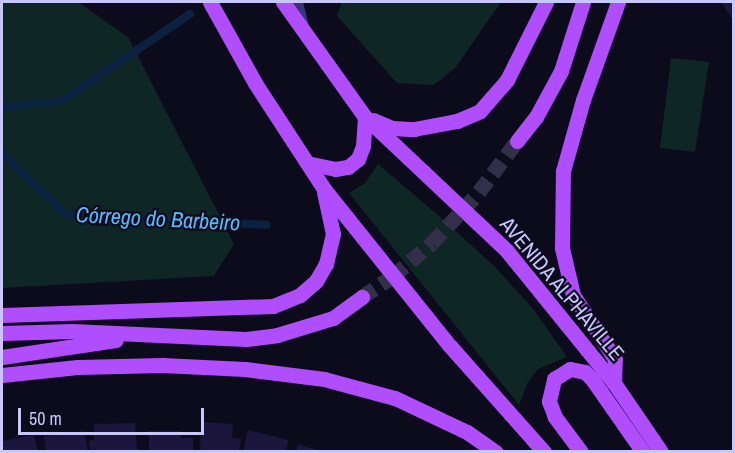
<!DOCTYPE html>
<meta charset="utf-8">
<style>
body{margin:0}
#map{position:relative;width:735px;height:453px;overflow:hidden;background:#0c0b1c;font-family:"Archivo Narrow",sans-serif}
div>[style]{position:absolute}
.green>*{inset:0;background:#0e2624}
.stream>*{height:8px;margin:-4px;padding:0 4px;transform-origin:4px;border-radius:4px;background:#0a2240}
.building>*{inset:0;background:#1c163d}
.major-tunnel>*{height:15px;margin-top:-7.5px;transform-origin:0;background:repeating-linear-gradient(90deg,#323049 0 15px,transparent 0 23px)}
.minor>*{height:15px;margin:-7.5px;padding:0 7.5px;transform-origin:7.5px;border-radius:7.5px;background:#34367c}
.major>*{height:15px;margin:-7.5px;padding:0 7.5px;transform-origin:7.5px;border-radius:7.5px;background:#b04dff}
span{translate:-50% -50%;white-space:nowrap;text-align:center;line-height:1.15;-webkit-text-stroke:4.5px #0c0b1c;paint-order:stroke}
.street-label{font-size:21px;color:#c8c6ff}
.water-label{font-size:22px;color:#54bbff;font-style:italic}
.frame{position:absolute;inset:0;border:3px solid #c8c6ff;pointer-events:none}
.scale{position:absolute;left:18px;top:408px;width:186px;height:27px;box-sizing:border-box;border:3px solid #c8c6ff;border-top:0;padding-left:8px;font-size:18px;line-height:21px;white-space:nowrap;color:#c8c6ff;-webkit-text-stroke:4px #0c0b1c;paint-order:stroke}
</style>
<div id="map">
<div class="green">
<i style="clip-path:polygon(2px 2px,78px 2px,128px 37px,234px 244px,214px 276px,2px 288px)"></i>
<i style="clip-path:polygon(342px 2px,501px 2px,456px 67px,434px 85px,397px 83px,337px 16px)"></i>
<i style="clip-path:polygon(671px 58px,709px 62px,695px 152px,660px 148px)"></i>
<i style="clip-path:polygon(378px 164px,446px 222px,496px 268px,534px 310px,567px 357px,538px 369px,528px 382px,519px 405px,349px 193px,365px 183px)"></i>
</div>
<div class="stream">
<i style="left:2px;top:107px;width:60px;rotate:-5.7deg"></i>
<i style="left:62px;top:101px;width:155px;rotate:-34.2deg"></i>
<i style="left:2px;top:153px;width:89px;rotate:44.1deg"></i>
<i style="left:66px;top:215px;width:201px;rotate:2.8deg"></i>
</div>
<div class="building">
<i style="clip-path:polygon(721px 2px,734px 2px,734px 21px)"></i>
<i style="clip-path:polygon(201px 422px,233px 424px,232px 438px,241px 439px,239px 452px,200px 452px)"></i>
<i style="clip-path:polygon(135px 423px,137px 452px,90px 452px,89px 441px,94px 440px,94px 424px)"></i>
<i style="clip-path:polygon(248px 430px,288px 440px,286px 452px,243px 452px)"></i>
<i style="clip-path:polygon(84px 431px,88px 452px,46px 452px,44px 436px)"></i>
<i style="clip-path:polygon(149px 431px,180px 431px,181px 438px,193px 438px,193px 452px,149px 452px)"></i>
<i style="clip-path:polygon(34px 435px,38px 452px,2px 452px,2px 441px)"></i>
<i style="clip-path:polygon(298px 444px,320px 451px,320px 452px,296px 452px)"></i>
</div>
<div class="major-tunnel">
<i style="left:362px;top:297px;width:37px;rotate:-34deg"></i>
<i style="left:393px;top:276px;width:51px;rotate:-40.2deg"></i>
<i style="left:432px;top:243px;width:69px;rotate:-47.3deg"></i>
<i style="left:479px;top:192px;width:64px;rotate:-53.3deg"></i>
</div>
<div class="minor">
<i style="left:295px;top:2px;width:25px;rotate:76deg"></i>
</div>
<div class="major">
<i style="left:210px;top:2px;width:93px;rotate:60.9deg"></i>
<i style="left:255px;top:83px;width:126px;rotate:56.9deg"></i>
<i style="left:324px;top:189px;width:201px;rotate:51.3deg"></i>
<i style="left:450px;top:346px;width:142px;rotate:48.4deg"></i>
<i style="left:283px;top:2px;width:141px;rotate:54.5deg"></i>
<i style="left:365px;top:117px;width:195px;rotate:43.3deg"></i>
<i style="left:507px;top:251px;width:170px;rotate:51deg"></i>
<i style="left:614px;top:383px;width:83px;rotate:55.7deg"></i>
<i style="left:373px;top:120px;width:21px;rotate:23deg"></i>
<i style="left:392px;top:128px;width:22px;rotate:3deg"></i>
<i style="left:414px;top:129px;width:44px;rotate:-10.5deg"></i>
<i style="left:457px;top:121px;width:25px;rotate:-23deg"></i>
<i style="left:480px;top:111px;width:41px;rotate:-48.9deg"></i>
<i style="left:507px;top:80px;width:87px;rotate:-63.4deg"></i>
<i style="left:517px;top:141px;width:31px;rotate:-52deg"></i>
<i style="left:536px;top:117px;width:52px;rotate:-61.5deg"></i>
<i style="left:561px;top:71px;width:72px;rotate:-72.3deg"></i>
<i style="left:307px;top:163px;width:29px;rotate:12deg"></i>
<i style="left:335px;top:169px;width:13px;rotate:-9deg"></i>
<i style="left:348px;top:167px;width:13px;rotate:-39deg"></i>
<i style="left:358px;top:159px;width:14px;rotate:-69deg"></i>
<i style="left:363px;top:146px;width:29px;rotate:-86deg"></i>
<i style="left:2px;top:315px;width:271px;rotate:-1.9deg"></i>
<i style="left:273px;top:306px;width:29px;rotate:-22deg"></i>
<i style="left:300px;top:295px;width:21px;rotate:-41deg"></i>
<i style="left:316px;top:281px;width:20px;rotate:-60deg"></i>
<i style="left:326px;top:264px;width:31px;rotate:-77deg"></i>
<i style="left:333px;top:234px;width:43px;rotate:-102.1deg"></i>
<i style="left:2px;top:333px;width:70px;rotate:-1.6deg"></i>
<i style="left:72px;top:331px;width:174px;rotate:2.6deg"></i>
<i style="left:246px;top:339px;width:31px;rotate:-7deg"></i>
<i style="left:277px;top:335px;width:59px;rotate:-16.9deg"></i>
<i style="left:333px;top:318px;width:36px;rotate:-36deg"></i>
<i style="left:2px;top:357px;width:115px;rotate:-8.5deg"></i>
<i style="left:2px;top:375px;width:76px;rotate:-6deg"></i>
<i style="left:78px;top:367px;width:84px;rotate:-1.4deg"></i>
<i style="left:162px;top:365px;width:83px;rotate:2.8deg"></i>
<i style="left:245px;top:369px;width:80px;rotate:7.2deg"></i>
<i style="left:324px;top:379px;width:73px;rotate:15deg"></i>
<i style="left:395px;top:398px;width:80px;rotate:25.3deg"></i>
<i style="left:467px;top:432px;width:35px;rotate:35deg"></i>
<i style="left:614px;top:383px;width:24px;rotate:-88deg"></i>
<i style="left:615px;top:359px;width:77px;rotate:-123.3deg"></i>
<i style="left:573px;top:295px;width:48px;rotate:-103.2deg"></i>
<i style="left:562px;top:248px;width:77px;rotate:-89.3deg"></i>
<i style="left:563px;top:171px;width:74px;rotate:-74.3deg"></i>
<i style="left:583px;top:100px;width:104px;rotate:-70.3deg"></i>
<i style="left:581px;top:452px;width:44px;rotate:-126.6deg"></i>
<i style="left:555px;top:417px;width:17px;rotate:-111deg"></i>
<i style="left:549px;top:401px;width:23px;rotate:-77deg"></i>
<i style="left:554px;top:379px;width:19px;rotate:-32deg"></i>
<i style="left:570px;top:369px;width:15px;rotate:11deg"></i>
<i style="left:585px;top:372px;width:10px;rotate:45deg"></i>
<i style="left:592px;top:379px;width:89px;rotate:55.1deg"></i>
</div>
<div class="street-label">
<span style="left:562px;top:289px;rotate:50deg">AVENIDA ALPHAVILLE</span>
</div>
<div class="water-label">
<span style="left:158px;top:219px;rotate:3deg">Córrego do Barbeiro</span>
</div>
<div class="frame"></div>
<div class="scale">50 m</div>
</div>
